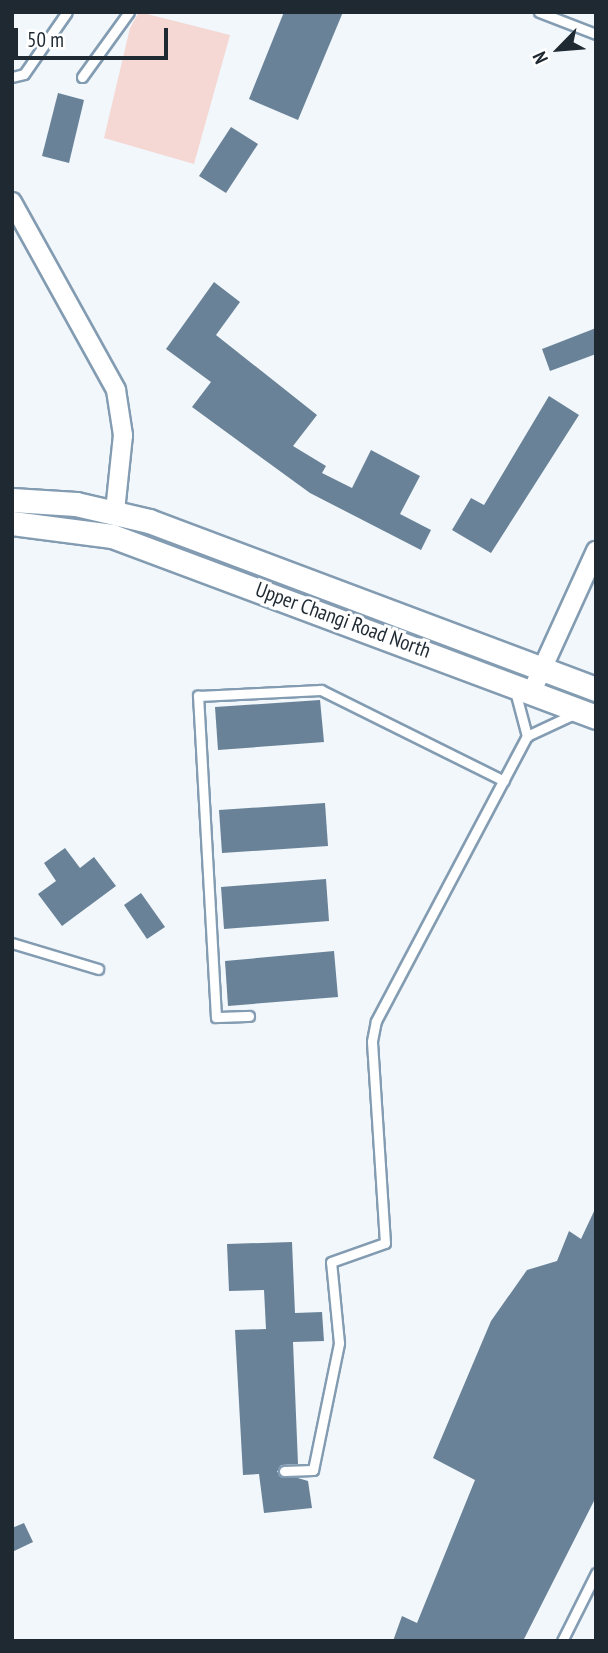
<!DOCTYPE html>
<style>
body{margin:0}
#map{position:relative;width:608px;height:1653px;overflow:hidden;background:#f1f7fb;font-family:"PT Sans Narrow",sans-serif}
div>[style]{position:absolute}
.green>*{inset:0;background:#f5d7d3}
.building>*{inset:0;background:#698298}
.roads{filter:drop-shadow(2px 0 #839cb2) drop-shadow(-2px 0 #839cb2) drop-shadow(0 2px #839cb2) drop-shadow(0 -2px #839cb2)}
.service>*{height:9px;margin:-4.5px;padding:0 4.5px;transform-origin:4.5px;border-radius:4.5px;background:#fff}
.minor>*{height:18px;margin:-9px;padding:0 9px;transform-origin:9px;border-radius:9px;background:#fff}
.tertiary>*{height:23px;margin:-11.5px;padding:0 11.5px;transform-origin:11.5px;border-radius:11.5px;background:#fff}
span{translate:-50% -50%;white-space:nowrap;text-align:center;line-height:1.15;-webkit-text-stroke:6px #fff;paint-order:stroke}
.street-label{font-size:21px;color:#1f2932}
.frame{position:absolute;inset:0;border:14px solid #1f2932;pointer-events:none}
.north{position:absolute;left:524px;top:14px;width:70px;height:70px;-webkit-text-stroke:5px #fff;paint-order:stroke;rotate:245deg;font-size:19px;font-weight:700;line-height:28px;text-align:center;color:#1f2932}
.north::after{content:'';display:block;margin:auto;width:24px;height:32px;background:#1f2932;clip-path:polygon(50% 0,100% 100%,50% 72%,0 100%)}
.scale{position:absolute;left:14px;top:28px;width:154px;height:32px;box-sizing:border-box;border:4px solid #1f2932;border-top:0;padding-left:9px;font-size:21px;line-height:24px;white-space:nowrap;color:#1f2932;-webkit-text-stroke:5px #fff;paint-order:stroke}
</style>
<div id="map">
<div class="green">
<i style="clip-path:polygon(139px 12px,230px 35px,194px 164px,104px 138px,130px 28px)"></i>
</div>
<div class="building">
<i style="clip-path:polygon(284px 12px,343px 12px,298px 120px,249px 99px)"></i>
<i style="clip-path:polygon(58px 93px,84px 100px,69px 163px,42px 156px)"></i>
<i style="clip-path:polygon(231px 127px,258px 144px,226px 193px,199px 176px)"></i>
<i style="clip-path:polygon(214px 282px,240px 302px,216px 335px,317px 415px,293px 446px,326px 466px,322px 473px,352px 488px,371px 450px,420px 476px,400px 514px,431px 530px,421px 550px,310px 493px,192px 407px,211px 382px,166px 349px)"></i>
<i style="clip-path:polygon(596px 328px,596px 354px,550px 371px,542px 349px)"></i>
<i style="clip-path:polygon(549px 396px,579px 415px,491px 553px,452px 530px,471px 498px,484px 505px)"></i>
<i style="clip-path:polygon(320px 700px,324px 742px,218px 750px,215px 707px)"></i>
<i style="clip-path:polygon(325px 803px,328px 846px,222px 853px,219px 810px)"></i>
<i style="clip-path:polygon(65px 848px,80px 868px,94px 857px,116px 886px,62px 926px,38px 894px,56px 881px,44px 863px)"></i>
<i style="clip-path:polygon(326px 879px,329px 921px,224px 929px,221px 887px)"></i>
<i style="clip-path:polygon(141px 893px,165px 927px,147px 939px,124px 905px)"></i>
<i style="clip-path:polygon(334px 951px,338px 997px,228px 1006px,225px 961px)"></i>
<i style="clip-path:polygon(596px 1207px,596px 1497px,523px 1641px,393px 1641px,402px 1616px,417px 1623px,475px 1480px,433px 1458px,491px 1321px,527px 1270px,557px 1261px,569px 1231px,581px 1239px)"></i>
<i style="clip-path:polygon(292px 1242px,295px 1313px,322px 1312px,324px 1341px,293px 1342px,298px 1464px,281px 1465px,277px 1472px,308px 1481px,312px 1508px,264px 1513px,259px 1474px,243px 1475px,235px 1330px,266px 1329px,264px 1290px,229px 1291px,227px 1244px)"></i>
<i style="clip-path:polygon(24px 1523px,33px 1542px,12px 1552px,12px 1528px)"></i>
</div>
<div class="roads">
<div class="service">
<i style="left:539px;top:12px;width:61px;rotate:21.1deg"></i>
<i style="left:12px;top:77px;width:12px;rotate:-14deg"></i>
<i style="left:24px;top:74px;width:75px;rotate:-55.3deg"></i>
<i style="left:82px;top:77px;width:80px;rotate:-54.1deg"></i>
<i style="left:515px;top:691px;width:47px;rotate:75.1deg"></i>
<i style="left:12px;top:943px;width:90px;rotate:16.8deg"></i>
<i style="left:249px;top:1016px;width:33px;rotate:178deg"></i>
<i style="left:216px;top:1017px;width:322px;rotate:-93.2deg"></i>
<i style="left:198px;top:696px;width:123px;rotate:-2.8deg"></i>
<i style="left:321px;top:690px;width:204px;rotate:26.4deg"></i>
<i style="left:284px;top:1471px;width:29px;rotate:-2deg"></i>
<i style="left:313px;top:1470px;width:130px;rotate:-78.4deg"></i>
<i style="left:339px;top:1343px;width:81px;rotate:-95.6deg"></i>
<i style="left:331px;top:1262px;width:57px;rotate:-19.4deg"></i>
<i style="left:385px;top:1243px;width:202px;rotate:-93.7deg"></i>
<i style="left:372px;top:1041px;width:20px;rotate:-79deg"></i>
<i style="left:376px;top:1021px;width:323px;rotate:-62.1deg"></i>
<i style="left:527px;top:736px;width:54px;rotate:-25.1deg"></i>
<i style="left:562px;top:1641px;width:76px;rotate:-63.4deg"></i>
</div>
<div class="minor">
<i style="left:12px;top:202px;width:215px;rotate:61deg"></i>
<i style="left:116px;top:390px;width:46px;rotate:81.2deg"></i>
<i style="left:123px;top:435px;width:76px;rotate:96deg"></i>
<i style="left:533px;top:689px;width:152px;rotate:-65.5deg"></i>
</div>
<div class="tertiary">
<i style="left:12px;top:500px;width:64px;rotate:3.6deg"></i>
<i style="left:76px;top:504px;width:75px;rotate:13.1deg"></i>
<i style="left:149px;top:521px;width:478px;rotate:20.6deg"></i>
<i style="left:12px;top:523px;width:101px;rotate:7.4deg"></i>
<i style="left:112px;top:536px;width:517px;rotate:20.5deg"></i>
</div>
</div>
<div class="street-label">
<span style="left:343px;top:620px;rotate:20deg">Upper Changi Road North</span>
</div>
<div class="frame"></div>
<div class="north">N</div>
<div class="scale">50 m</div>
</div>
